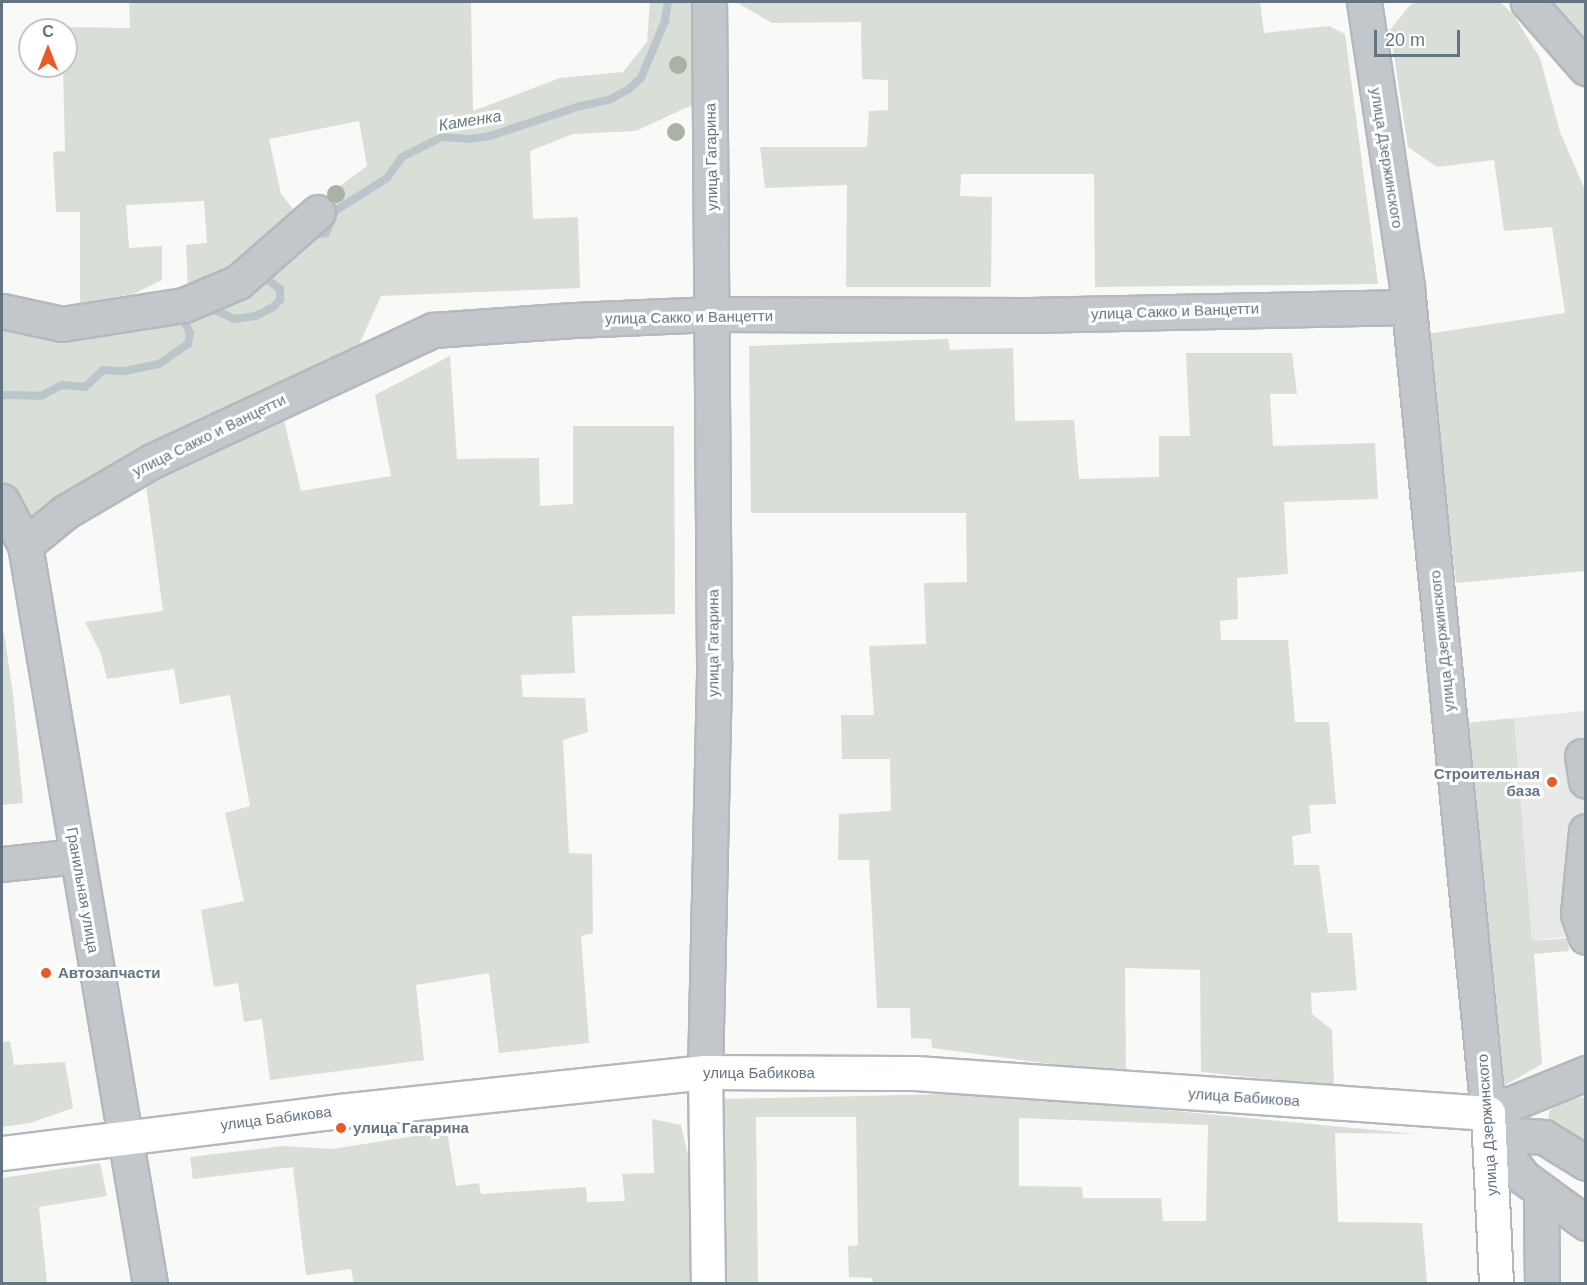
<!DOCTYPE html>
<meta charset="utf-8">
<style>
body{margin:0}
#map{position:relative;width:1587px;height:1285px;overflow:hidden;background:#f9f9f7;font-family:Arial,sans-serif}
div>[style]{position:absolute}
.built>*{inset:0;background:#e7e8e8}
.green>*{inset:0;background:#d9ded6}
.stream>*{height:8px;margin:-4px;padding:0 4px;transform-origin:4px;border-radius:4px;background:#bbc6cb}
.roads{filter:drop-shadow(2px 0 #b3b9be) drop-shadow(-2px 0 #b3b9be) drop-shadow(0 2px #b3b9be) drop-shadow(0 -2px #b3b9be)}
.minor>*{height:33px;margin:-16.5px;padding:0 16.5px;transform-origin:16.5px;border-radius:16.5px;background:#c2c7cb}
.major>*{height:33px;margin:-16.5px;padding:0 16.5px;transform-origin:16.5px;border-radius:16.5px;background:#fff}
.trees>*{width:18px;height:18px;margin:-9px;border-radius:50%;background:#a8b3a5}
.dots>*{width:16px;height:16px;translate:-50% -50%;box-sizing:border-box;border:3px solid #fff;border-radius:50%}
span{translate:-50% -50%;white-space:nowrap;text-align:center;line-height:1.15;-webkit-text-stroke:6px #fff;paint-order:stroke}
.street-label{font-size:15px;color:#637483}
.poi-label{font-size:15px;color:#637483;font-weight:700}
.right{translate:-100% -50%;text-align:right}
.left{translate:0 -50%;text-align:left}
.water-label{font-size:16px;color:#637a83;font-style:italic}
.frame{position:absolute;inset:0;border:3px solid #637483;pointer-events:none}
.north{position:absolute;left:18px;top:18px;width:60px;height:60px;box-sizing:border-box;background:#fff;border:2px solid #c1c7cd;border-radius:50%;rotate:0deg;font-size:16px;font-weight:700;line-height:24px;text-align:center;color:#637483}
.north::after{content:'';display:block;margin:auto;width:21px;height:27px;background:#e95a27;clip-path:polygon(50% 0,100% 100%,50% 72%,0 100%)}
.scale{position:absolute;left:1374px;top:30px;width:86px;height:27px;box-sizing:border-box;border:3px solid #637483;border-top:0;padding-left:8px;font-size:18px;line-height:21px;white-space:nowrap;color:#637483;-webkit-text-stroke:4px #fff;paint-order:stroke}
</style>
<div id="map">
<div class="built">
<i style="clip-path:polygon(1585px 711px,1585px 934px,1532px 941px,1514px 718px)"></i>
</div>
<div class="green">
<i style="clip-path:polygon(129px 2px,471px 2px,473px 111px,560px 78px,623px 72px,647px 42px,650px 2px,692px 2px,692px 105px,636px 131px,573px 134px,530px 151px,533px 219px,578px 217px,580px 288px,381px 296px,358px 347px,230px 410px,124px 457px,27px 522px,2px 490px,2px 320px,183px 314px,323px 222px,332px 192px,367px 166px,359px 121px,269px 139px,281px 194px,299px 216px,227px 275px,188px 290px,186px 245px,207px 243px,204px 201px,126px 205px,129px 248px,162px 246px,162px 280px,133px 294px,80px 303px,80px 212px,56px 212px,53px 152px,65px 151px,63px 66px,66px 66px,66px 30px,62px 30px,62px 27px,130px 28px)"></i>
<i style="clip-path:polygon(736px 2px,1260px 2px,1264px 33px,1329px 26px,1345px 34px,1378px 284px,1095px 287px,1094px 174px,961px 174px,960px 196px,992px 197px,991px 287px,846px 287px,847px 185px,765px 188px,760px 147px,867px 147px,869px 111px,888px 110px,888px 80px,862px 79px,861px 22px,772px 23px)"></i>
<i style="clip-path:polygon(1418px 2px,1500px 2px,1513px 14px,1540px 58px,1560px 132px,1585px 190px,1585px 571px,1456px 583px,1427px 334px,1565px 313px,1552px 227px,1504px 231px,1494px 160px,1437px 167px,1408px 147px,1390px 30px,1410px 5px)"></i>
<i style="clip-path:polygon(1553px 2px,1585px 2px,1585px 41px)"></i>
<i style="clip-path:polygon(948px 339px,950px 350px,1013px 348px,1015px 421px,1074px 420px,1079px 479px,1159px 477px,1159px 436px,1190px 436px,1186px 353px,1292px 353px,1297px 394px,1270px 394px,1273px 446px,1375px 443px,1378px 499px,1284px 502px,1288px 574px,1237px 578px,1238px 619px,1220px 621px,1221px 640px,1288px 640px,1295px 722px,1329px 722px,1336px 804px,1309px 805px,1311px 833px,1292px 836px,1294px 865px,1319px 865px,1328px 933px,1352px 933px,1357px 990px,1311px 993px,1312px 1014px,1332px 1030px,1334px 1086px,1201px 1072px,1200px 970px,1125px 968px,1126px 1074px,932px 1048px,931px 1039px,911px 1038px,910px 1008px,877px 1008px,869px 860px,838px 860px,839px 814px,891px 811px,890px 759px,842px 759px,841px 715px,874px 715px,869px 646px,926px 644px,924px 583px,967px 582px,966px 513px,751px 513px,749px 346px)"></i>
<i style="clip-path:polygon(450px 356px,457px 459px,539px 458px,540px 506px,573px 504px,573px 426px,674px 426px,675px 614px,572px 616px,575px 673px,521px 675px,523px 697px,585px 698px,588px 732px,563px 740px,569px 853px,592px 854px,593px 933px,581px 936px,589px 1043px,499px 1053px,489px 973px,416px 985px,424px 1060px,270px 1080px,262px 1019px,244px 1022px,238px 983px,214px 987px,201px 910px,244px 901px,225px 813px,250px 806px,230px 695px,180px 704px,174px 669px,107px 679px,101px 654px,85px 622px,163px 611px,146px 485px,283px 416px,301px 491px,391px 476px,375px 395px)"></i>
<i style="clip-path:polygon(2px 633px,4px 633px,13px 694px,23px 803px,2px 805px)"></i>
<i style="clip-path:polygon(1514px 718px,1532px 941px,1568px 938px,1569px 951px,1534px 954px,1542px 1064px,1500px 1088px,1466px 723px)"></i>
<i style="clip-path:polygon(10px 1041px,14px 1065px,65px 1062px,73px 1108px,30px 1123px,2px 1127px,2px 1042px)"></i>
<i style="clip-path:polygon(evenodd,987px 1093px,1416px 1134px,1335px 1133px,1338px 1222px,1422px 1223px,1427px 1283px,873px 1283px,872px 1278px,849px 1277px,848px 1246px,858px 1245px,856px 1117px,756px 1117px,758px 1283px,726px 1283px,724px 1099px,987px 1093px,1019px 1118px,1208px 1125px,1206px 1221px,1163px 1221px,1161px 1198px,1083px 1198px,1082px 1187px,1019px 1186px,1019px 1118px)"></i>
<i style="clip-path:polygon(1585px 1097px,1585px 1151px,1548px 1127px,1549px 1111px,1566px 1100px)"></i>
<i style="clip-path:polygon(652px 1119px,681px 1125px,689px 1160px,691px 1283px,354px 1284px,351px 1269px,306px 1275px,293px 1167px,193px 1179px,190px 1157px,283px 1146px,332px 1149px,447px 1131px,456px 1186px,479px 1183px,481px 1194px,586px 1187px,587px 1202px,625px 1201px,622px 1174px,654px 1173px)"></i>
<i style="clip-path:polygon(100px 1163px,107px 1196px,39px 1207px,47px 1283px,2px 1283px,2px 1178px)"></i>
</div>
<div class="stream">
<i style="left:308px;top:236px;width:18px;rotate:-9deg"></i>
<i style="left:326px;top:233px;width:24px;rotate:-68deg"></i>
<i style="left:335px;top:211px;width:62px;rotate:-32.4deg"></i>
<i style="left:387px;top:178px;width:26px;rotate:-54deg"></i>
<i style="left:402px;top:157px;width:45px;rotate:-26.6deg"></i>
<i style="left:442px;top:137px;width:27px;rotate:4deg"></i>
<i style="left:469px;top:139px;width:21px;rotate:-8deg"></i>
<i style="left:490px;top:136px;width:92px;rotate:-18.4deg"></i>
<i style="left:577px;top:107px;width:35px;rotate:-13deg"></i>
<i style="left:611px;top:99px;width:21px;rotate:-29deg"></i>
<i style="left:629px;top:89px;width:16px;rotate:-43deg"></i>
<i style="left:641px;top:78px;width:62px;rotate:-67.2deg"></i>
<i style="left:665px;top:21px;width:19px;rotate:-81deg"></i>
<i style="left:2px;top:395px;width:39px;rotate:1deg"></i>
<i style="left:41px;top:396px;width:24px;rotate:-28deg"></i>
<i style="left:62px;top:385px;width:23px;rotate:5deg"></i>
<i style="left:85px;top:387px;width:25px;rotate:-43deg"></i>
<i style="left:103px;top:370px;width:22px;rotate:3deg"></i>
<i style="left:125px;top:371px;width:35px;rotate:-12deg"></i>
<i style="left:159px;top:364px;width:35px;rotate:-35deg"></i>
<i style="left:188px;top:344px;width:11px;rotate:-80deg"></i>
<i style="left:190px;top:333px;width:11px;rotate:-117deg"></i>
<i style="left:185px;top:323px;width:9px;rotate:-58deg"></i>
<i style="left:190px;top:315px;width:25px;rotate:-11deg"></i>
<i style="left:215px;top:310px;width:21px;rotate:25deg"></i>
<i style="left:234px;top:319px;width:22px;rotate:-8deg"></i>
<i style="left:256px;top:316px;width:19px;rotate:-28deg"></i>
<i style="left:273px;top:307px;width:10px;rotate:-45deg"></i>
<i style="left:280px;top:300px;width:11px;rotate:-90deg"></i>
<i style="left:280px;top:289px;width:15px;rotate:-143deg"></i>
<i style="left:268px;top:280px;width:12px;rotate:-66deg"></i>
</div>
<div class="roads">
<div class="minor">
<i style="left:1364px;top:2px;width:288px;rotate:81.4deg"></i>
<i style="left:1407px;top:287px;width:830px;rotate:84.4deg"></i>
<i style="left:1488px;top:1113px;width:106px;rotate:-22.2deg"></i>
<i style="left:1528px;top:2px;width:88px;rotate:48.7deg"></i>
<i style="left:2px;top:311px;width:61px;rotate:12.2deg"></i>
<i style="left:62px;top:324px;width:123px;rotate:-8.9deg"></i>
<i style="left:184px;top:305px;width:59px;rotate:-23.1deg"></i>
<i style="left:238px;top:282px;width:106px;rotate:-41.2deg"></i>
<i style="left:2px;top:501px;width:50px;rotate:62.4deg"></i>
<i style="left:25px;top:545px;width:749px;rotate:80.4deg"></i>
<i style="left:25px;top:545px;width:52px;rotate:-39.5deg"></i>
<i style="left:65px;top:512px;width:101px;rotate:-30.4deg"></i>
<i style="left:152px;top:461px;width:310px;rotate:-25deg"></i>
<i style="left:433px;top:330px;width:141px;rotate:-4.1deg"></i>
<i style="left:574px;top:320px;width:139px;rotate:-2.5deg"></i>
<i style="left:713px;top:314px;width:315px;rotate:0.2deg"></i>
<i style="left:1028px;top:315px;width:381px;rotate:-1.2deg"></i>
<i style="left:1582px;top:756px;width:25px;rotate:81deg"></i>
<i style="left:1586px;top:831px;width:83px;rotate:95.5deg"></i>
<i style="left:1578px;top:914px;width:24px;rotate:71deg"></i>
<i style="left:2px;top:864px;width:75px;rotate:-6.1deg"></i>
<i style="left:705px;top:1072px;width:410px;rotate:-88.7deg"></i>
<i style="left:714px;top:662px;width:660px;rotate:-90.43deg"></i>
<i style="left:1490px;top:1133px;width:55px;rotate:53.1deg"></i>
<i style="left:1523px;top:1177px;width:78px;rotate:36.1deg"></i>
<i style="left:1490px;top:1133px;width:54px;rotate:4.2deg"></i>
<i style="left:1544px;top:1137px;width:49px;rotate:31.8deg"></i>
<i style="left:1541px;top:1191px;width:93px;rotate:89.4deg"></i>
</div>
<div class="major">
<i style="left:705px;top:1072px;width:212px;rotate:89.2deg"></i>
<i style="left:2px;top:1153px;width:341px;rotate:-7.1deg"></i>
<i style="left:340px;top:1111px;width:367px;rotate:-6.1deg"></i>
<i style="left:705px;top:1072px;width:210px;rotate:0.3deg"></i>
<i style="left:915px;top:1073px;width:574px;rotate:3.99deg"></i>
<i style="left:1488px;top:1113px;width:171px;rotate:87.3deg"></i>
</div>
</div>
<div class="trees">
<i style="left:678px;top:65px"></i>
<i style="left:676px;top:132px"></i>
<i style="left:336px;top:194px"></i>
</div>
<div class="dots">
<i style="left:1552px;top:782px;background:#e95a27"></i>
<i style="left:46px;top:973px;background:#e95a27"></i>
<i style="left:341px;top:1128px;background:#e95a27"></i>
</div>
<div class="street-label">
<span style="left:711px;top:157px;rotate:-91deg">улица Гагарина</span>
<span style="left:1387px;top:158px;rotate:81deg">улица Дзержинского</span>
<span style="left:1175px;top:311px;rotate:-2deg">улица Сакко и Ванцетти</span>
<span style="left:689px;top:317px;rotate:-1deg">улица Сакко и Ванцетти</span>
<span style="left:209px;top:435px;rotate:-26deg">улица Сакко и Ванцетти</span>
<span style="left:1442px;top:641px;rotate:-96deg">улица Дзержинского</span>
<span style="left:713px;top:643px;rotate:-90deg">улица Гагарина</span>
<span style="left:83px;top:890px;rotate:80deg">Гранильная улица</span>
<span style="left:759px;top:1073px">улица Бабикова</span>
<span style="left:1244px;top:1097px;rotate:4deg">улица Бабикова</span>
<span style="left:276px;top:1118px;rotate:-7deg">улица Бабикова</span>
<span style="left:1487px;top:1125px;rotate:-94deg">улица Дзержинского</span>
</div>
<div class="poi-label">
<span class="right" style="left:1540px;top:782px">Строительная<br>база</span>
<span class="left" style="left:58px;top:973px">Автозапчасти</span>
<span class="left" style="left:353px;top:1128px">улица Гагарина</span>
</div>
<div class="water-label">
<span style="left:470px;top:121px;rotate:-9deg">Каменка</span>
</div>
<div class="frame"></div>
<div class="north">С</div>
<div class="scale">20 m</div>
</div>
